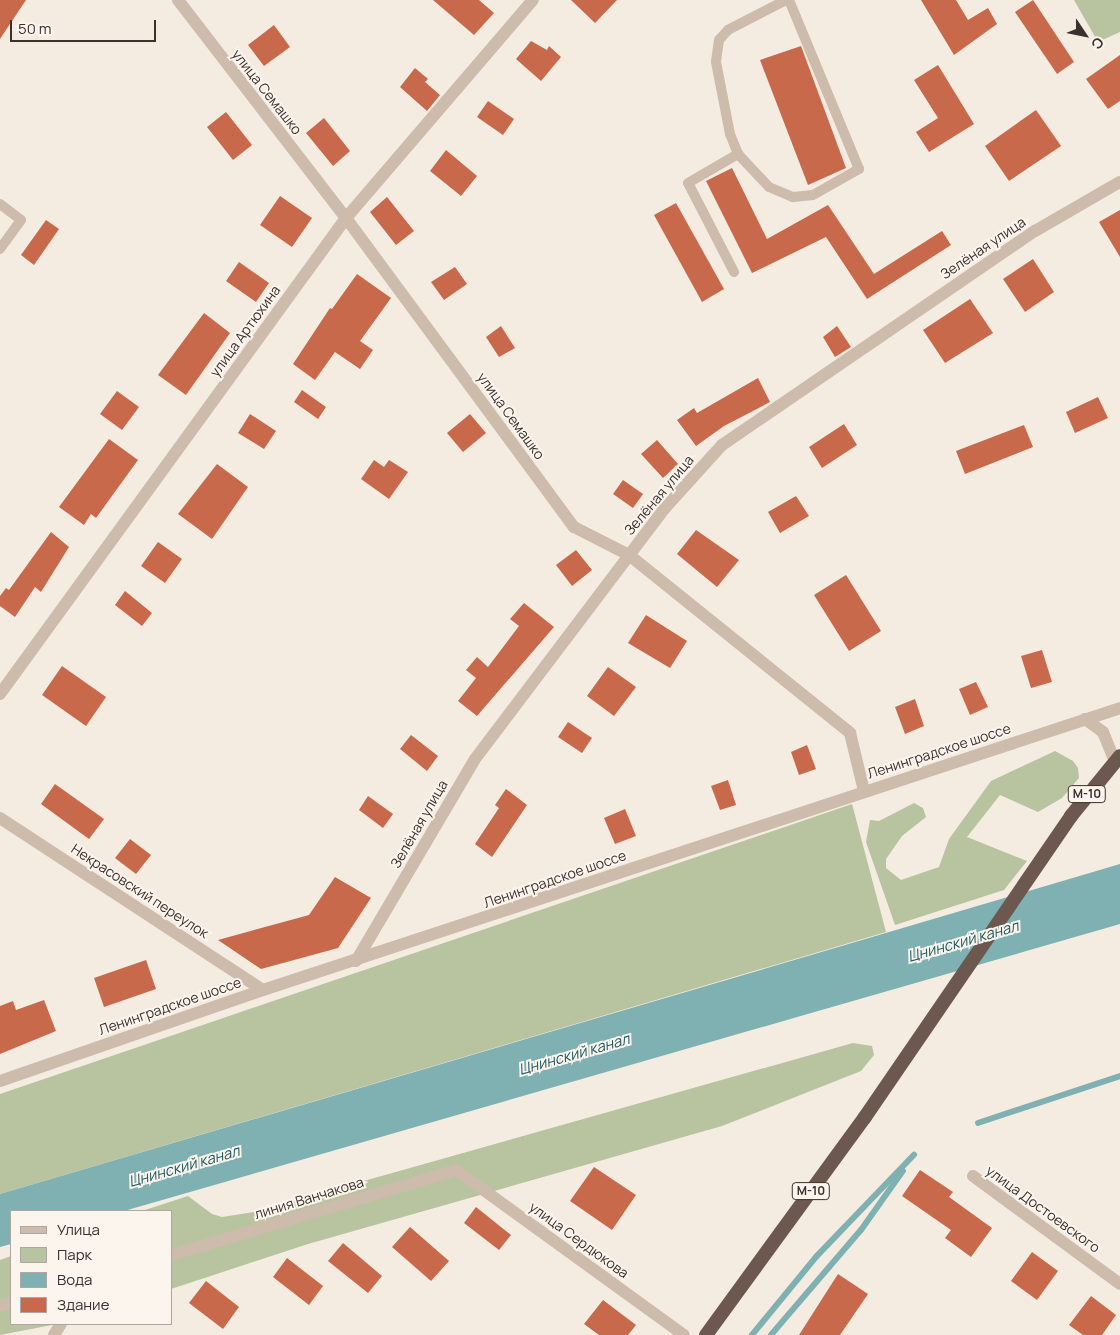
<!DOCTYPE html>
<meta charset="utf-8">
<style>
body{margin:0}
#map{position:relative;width:1120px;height:1335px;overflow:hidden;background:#f4ebe1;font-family:Manrope,sans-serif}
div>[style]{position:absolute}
.green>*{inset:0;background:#b8c4a0}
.water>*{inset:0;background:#7fb0b2}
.stream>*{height:5.5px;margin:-2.75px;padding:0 2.75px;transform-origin:2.75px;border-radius:2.75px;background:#7fb0b2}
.building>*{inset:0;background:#c8694b}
.service>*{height:10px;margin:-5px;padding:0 5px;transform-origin:5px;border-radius:5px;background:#cdbbac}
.minor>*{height:12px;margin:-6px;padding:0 6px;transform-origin:6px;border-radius:6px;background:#cdbbac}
.tertiary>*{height:12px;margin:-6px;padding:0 6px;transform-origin:6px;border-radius:6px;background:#cdbbac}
.trunk>*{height:14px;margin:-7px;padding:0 7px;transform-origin:7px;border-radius:7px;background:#6c584f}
span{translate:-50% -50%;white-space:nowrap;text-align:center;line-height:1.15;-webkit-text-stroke:4px #fbf5ee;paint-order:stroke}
.shield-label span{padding:1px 4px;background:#fbf5ee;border:1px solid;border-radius:4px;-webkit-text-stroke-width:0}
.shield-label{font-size:12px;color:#3b302b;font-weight:700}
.street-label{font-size:14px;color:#3b302b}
.water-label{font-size:15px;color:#1f5a5e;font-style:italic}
.legend{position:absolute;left:10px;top:1210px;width:162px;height:115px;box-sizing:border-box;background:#fbf5ee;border:1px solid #aea6a0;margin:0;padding:6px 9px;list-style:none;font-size:15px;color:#3b302b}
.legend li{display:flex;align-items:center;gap:10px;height:25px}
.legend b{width:25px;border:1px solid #aea6a0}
.north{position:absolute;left:1060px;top:10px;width:50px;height:50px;-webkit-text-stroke:4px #fbf5ee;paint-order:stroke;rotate:124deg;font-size:14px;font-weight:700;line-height:20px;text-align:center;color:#3b302b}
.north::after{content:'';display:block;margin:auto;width:18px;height:22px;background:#3b302b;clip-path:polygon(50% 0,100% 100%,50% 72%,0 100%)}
.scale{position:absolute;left:10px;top:20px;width:146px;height:22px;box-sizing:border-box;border:2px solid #3b302b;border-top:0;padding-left:6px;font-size:15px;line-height:18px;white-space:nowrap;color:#3b302b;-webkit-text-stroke:4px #fbf5ee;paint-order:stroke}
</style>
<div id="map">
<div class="green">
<i style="clip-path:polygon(1074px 0,1120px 0,1120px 32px,1098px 42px)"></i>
<i style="clip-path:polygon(1055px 751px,1073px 761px,1078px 768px,1079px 778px,1062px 798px,1038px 812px,1000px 795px,967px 837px,1027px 861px,1004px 890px,895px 925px,866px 842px,870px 820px,879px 821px,914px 803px,923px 808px,926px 817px,902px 836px,886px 859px,886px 868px,901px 880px,939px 867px,949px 839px,991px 781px)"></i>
<i style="clip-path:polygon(852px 804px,886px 932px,0 1194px,0 1094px)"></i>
<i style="clip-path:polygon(853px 1043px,872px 1046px,874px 1055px,861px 1071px,722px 1126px,308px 1244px,171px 1289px,171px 1211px,142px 1211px,188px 1196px,212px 1214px,222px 1217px,254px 1212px)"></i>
<i style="clip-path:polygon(11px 1256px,11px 1324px,57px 1324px,0 1335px,0 1260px)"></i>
</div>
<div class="water">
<i style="clip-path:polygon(1120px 864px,1120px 924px,124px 1211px,11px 1211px,11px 1244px,0 1247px,0 1194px)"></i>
</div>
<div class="stream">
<i style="left:978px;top:1123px;width:150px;rotate:-18.3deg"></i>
<i style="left:752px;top:1335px;width:102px;rotate:-50.6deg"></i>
<i style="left:817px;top:1256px;width:140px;rotate:-46.2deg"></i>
<i style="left:771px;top:1335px;width:138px;rotate:-49.4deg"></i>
<i style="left:861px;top:1230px;width:72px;rotate:-54.6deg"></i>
</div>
<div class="building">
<i style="clip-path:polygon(0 0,26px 0,0 39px)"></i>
<i style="clip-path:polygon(433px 0,479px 0,494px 13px,474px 35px)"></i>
<i style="clip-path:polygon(571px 0,617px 0,595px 23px)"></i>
<i style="clip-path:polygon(921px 0,956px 0,968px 20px,988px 8px,997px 24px,954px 55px)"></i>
<i style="clip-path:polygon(1033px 0,1074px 62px,1057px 74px,1015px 12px)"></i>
<i style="clip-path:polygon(274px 25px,290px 47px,264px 66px,248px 45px)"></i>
<i style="clip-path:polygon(531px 41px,547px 50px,549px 46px,561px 57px,541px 81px,516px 59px)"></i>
<i style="clip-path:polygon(801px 46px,846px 168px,808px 185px,760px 60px)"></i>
<i style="clip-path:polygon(1120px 55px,1120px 101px,1108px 109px,1086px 79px)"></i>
<i style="clip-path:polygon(938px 65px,974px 124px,929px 152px,916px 132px,938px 118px,914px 80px)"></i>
<i style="clip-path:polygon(415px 68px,428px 79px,425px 82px,440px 95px,427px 111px,400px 87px)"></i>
<i style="clip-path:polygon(488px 101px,514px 119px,503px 135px,477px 117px)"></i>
<i style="clip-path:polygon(1036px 110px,1061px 146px,1009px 181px,985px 146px)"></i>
<i style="clip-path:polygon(226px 112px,252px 145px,233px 160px,207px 127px)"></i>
<i style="clip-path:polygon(324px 118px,350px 151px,333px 166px,306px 133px)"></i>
<i style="clip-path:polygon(446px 150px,477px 176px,461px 196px,430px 171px)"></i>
<i style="clip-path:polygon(732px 168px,767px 239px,828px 205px,874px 274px,942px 231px,951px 245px,867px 299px,826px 237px,752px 273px,706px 181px)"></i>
<i style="clip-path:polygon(280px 196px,312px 218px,292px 247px,260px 225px)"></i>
<i style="clip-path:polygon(387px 197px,414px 231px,396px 245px,370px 212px)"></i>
<i style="clip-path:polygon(676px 203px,724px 289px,702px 302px,654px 215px)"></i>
<i style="clip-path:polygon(1120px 210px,1120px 257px,1099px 222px)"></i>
<i style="clip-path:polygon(46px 220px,59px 229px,34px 265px,21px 255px)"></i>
<i style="clip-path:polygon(1033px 259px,1054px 292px,1025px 312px,1003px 279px)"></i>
<i style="clip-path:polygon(239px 262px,269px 283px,256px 302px,226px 281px)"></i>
<i style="clip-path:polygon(455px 267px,467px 284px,444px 300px,431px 282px)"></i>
<i style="clip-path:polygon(357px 274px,391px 298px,360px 341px,373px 350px,360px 369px,335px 352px,315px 380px,293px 364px,330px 308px,332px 309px)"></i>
<i style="clip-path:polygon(970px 299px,993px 333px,945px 363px,923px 330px)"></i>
<i style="clip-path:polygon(204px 313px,230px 333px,186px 395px,158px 375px)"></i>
<i style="clip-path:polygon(501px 326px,515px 348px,499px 357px,486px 337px)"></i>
<i style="clip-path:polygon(837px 326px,851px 347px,835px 357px,823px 337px)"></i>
<i style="clip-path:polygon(758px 378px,770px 402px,724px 426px,696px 446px,677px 420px,694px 408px,697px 413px)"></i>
<i style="clip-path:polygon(302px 390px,326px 407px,318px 419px,294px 402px)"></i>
<i style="clip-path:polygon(117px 391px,139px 407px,122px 430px,100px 414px)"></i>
<i style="clip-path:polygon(1098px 397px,1108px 418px,1075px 433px,1066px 412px)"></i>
<i style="clip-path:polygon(250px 414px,276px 431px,264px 449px,238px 433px)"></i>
<i style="clip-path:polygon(470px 414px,486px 433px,463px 452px,447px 433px)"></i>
<i style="clip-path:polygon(844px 424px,857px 445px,822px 468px,809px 447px)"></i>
<i style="clip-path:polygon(1024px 425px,1033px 447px,965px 474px,956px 451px)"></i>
<i style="clip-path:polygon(109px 439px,138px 460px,96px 518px,91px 514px,84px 525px,59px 507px)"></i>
<i style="clip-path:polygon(657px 440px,678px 464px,663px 478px,641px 454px)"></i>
<i style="clip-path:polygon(374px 460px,384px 467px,389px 460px,408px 472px,389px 499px,361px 479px)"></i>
<i style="clip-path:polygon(217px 464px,248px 487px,212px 539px,178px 514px)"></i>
<i style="clip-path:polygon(623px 480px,643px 494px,633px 508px,613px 494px)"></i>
<i style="clip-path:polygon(796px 496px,809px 516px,780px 533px,768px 512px)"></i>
<i style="clip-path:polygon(696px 530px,739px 560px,717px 587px,677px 554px)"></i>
<i style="clip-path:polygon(51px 532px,69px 547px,41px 592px,35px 587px,15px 617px,0 606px,0 596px,6px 588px,9px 590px)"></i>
<i style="clip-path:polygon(158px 542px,182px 559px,165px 583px,141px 566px)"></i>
<i style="clip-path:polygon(576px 550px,592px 570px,572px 586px,556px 565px)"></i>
<i style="clip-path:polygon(846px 575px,881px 631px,849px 651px,814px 595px)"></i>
<i style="clip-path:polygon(125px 591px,152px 613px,142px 626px,115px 605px)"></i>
<i style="clip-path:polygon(524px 603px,554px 627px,477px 716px,458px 701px,476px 678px,466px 670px,477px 657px,488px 667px,519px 626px,510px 619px)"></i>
<i style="clip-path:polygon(646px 615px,687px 641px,670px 668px,628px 643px)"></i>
<i style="clip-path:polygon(1042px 650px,1052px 682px,1031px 688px,1021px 656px)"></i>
<i style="clip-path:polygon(62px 666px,106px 697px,86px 726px,42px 695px)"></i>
<i style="clip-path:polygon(608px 667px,636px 687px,614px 716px,587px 696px)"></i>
<i style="clip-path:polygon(976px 682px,988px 707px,970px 715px,959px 689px)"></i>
<i style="clip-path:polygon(915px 699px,924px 726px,905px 734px,895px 707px)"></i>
<i style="clip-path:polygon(568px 722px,592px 738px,582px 753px,558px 737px)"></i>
<i style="clip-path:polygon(411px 735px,438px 756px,427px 771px,400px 749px)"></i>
<i style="clip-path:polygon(807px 745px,816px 769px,799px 775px,791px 752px)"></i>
<i style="clip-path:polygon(728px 780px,736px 805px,720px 810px,711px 786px)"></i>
<i style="clip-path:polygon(55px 784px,104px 819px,89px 839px,41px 804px)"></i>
<i style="clip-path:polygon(506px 789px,527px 805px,492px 857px,475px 844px,499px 808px,495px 805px)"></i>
<i style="clip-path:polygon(368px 796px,393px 814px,383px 828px,359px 810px)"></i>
<i style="clip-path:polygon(625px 809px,636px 836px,615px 844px,604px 818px)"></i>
<i style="clip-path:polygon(130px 839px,151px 855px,136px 874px,115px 858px)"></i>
<i style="clip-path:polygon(335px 877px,371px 898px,338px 948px,261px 969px,218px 940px,309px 915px)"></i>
<i style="clip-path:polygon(146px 960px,156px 989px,104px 1007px,94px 978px)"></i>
<i style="clip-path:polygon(44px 1000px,56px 1031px,0 1054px,0 1006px,13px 1001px,16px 1010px)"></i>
<i style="clip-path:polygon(594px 1167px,636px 1195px,612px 1230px,570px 1201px)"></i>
<i style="clip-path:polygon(920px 1170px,953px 1192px,949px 1197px,992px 1228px,971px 1257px,945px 1238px,951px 1230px,902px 1196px)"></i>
<i style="clip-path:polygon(476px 1207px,511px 1235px,499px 1250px,464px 1223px)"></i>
<i style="clip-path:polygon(410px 1227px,449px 1261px,431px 1281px,392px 1247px)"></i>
<i style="clip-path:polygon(343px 1243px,382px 1276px,368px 1293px,328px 1261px)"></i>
<i style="clip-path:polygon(1032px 1252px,1058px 1271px,1037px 1300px,1011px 1281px)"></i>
<i style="clip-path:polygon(287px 1258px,323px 1286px,309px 1305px,273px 1277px)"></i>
<i style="clip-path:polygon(838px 1274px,868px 1294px,840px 1335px,799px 1335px)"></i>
<i style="clip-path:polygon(206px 1281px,239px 1307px,223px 1329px,189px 1303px)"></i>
<i style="clip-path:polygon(1091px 1296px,1116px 1315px,1102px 1335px,1083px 1335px,1069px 1325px)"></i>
<i style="clip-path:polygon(603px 1300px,636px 1325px,628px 1335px,599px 1335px,584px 1324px)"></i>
</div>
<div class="service">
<i style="left:786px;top:0;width:65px;rotate:152.7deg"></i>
<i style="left:728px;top:30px;width:13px;rotate:132deg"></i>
<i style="left:719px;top:40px;width:22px;rotate:98deg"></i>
<i style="left:716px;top:62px;width:73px;rotate:79deg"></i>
<i style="left:730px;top:134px;width:22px;rotate:68deg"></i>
<i style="left:738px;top:154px;width:45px;rotate:46.8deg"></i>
<i style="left:769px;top:187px;width:26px;rotate:23deg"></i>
<i style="left:793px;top:197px;width:20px;rotate:-6deg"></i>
<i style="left:813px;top:195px;width:53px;rotate:-29.5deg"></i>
<i style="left:859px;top:169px;width:183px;rotate:-112.5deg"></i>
<i style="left:0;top:204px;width:26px;rotate:37deg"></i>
<i style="left:21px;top:220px;width:36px;rotate:126deg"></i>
<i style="left:734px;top:272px;width:100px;rotate:-117.3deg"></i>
<i style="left:688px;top:183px;width:58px;rotate:-30.1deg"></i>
</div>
<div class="minor">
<i style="left:178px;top:0;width:275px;rotate:52.4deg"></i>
<i style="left:346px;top:218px;width:384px;rotate:53.6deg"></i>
<i style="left:574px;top:527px;width:62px;rotate:27deg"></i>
<i style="left:629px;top:555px;width:284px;rotate:38.8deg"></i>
<i style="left:850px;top:733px;width:60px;rotate:76.4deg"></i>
<i style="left:0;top:694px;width:588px;rotate:-53.99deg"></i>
<i style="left:346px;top:218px;width:287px;rotate:-49.4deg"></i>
<i style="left:0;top:818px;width:314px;rotate:33.2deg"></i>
<i style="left:356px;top:961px;width:234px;rotate:-59.5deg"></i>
<i style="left:475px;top:759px;width:315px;rotate:-52.9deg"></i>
<i style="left:665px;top:508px;width:85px;rotate:-47.9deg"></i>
<i style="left:722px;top:445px;width:379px;rotate:-34.4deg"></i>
<i style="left:1035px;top:231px;width:98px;rotate:-30deg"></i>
<i style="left:973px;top:1176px;width:182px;rotate:36.3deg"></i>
<i style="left:171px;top:1255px;width:297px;rotate:-16.6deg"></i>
<i style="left:456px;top:1170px;width:281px;rotate:35.9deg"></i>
<i style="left:0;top:1306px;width:11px;rotate:-15deg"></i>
<i style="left:54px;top:1335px;width:13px;rotate:-58deg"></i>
</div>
<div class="tertiary">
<i style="left:1085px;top:719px;width:22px;rotate:36deg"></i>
<i style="left:1103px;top:732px;width:31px;rotate:68deg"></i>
<i style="left:0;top:1081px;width:278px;rotate:-19.1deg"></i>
<i style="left:263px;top:990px;width:902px;rotate:-18.21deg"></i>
</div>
<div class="trunk">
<i style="left:706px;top:1335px;width:270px;rotate:-53.9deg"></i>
<i style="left:865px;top:1117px;width:365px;rotate:-55.6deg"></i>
<i style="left:1071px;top:816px;width:77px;rotate:-50.8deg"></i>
</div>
<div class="shield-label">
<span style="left:1087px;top:794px">М-10</span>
<span style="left:811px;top:1191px">М-10</span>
</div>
<div class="street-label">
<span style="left:267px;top:92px;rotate:52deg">улица Семашко</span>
<span style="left:983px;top:248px;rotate:-34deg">Зелёная улица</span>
<span style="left:245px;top:331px;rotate:-54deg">улица Артюхина</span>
<span style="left:511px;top:416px;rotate:54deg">улица Семашко</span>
<span style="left:659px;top:495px;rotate:-50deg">Зелёная улица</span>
<span style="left:939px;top:751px;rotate:-18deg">Ленинградское шоссе</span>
<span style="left:419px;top:824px;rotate:-60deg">Зелёная улица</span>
<span style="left:555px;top:879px;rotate:-19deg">Ленинградское шоссе</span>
<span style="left:140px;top:891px;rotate:33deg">Некрасовский переулок</span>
<span style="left:170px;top:1006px;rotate:-19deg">Ленинградское шоссе</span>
<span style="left:309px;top:1198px;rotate:-17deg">линия Ванчакова</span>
<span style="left:1043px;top:1209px;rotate:36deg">улица Достоевского</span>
<span style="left:579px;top:1240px;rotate:36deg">улица Сердюкова</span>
</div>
<div class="water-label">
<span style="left:963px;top:941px;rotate:-16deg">Цнинский канал</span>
<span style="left:574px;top:1054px;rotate:-16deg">Цнинский канал</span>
<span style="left:184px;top:1166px;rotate:-16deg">Цнинский канал</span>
</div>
<ul class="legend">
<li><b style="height:6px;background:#cdbbac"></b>Улица</li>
<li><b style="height:14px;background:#b8c4a0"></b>Парк</li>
<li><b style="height:14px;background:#7fb0b2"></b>Вода</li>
<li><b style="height:14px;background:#c8694b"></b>Здание</li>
</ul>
<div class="north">С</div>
<div class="scale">50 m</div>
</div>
